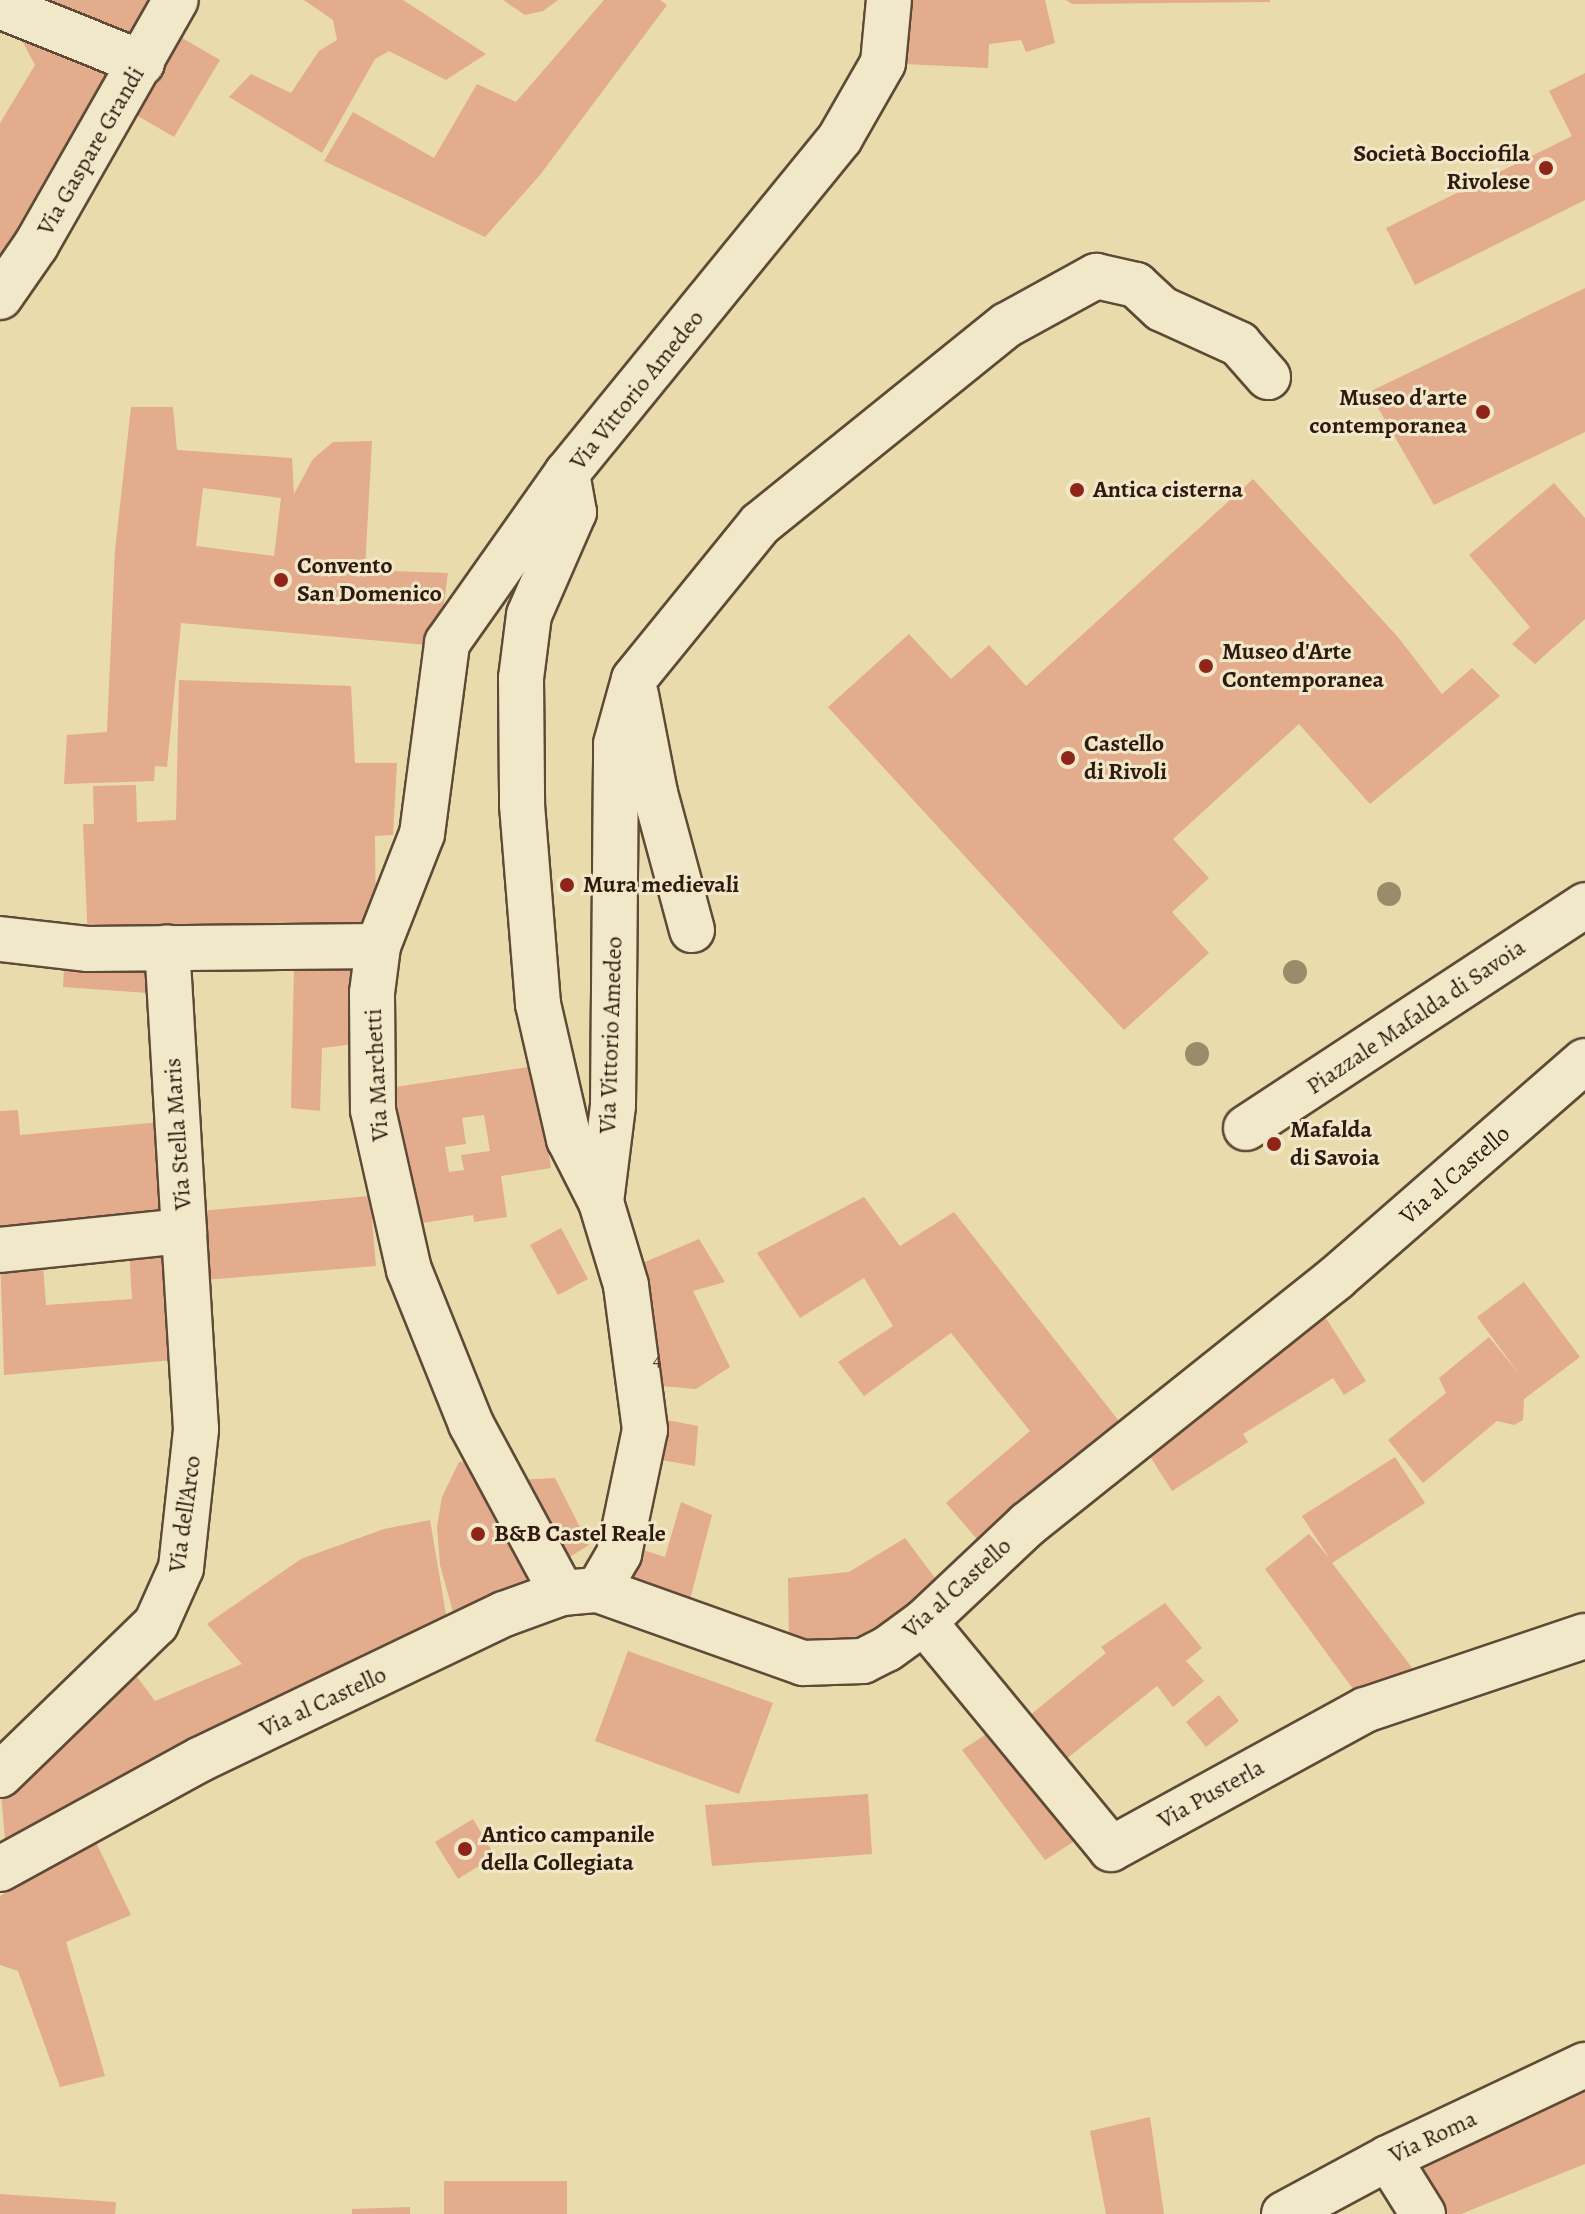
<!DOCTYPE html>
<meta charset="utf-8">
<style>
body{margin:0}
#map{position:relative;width:1585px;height:2214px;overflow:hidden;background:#e9dbac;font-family:Alegreya,serif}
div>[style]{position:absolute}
.building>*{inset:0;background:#e2ac8d}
.roads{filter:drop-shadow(2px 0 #5e4a36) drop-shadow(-2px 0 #5e4a36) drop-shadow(0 2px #5e4a36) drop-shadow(0 -2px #5e4a36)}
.minor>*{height:44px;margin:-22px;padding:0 22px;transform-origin:22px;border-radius:22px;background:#f1e8c9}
.trees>*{width:24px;height:24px;margin:-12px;border-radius:50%;background:#988c6b}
.dots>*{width:22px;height:22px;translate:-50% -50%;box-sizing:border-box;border:4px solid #f1e8c9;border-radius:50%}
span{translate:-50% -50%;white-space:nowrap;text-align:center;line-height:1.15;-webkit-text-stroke:6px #f1e8c9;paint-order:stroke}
.number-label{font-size:20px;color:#5c3e2e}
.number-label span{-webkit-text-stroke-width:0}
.street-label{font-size:24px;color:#30190f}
.poi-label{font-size:24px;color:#30190f;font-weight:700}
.right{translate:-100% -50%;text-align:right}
.left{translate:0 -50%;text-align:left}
</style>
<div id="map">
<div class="building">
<i style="clip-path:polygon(8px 0,162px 0,137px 52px)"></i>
<i style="clip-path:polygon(304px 0,403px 0,486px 54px,446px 80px,389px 51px,375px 59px,322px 153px,229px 97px,251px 74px,291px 93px,319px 51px,337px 40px,333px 20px)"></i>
<i style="clip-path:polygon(503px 0,558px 0,543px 11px,525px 15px)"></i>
<i style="clip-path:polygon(604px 0,660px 0,667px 5px,540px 175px,485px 237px,324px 161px,353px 112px,434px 158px,477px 84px,516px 102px)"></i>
<i style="clip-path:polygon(906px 0,1045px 0,1055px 43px,1026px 52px,1021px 40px,989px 44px,988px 68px,904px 64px)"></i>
<i style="clip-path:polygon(1066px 0,1270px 0,1270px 2px,1072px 4px)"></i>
<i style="clip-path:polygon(18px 33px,115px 69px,0 274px,0 123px,35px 65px)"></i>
<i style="clip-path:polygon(177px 35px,220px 60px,174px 137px,131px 112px)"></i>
<i style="clip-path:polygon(1585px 73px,1585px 200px,1415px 285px,1386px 228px,1572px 136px,1549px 91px)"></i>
<i style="clip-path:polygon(1585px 288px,1585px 432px,1434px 505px,1369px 392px)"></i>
<i style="clip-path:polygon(evenodd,131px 407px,173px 407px,177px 450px,292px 458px,294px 494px,313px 459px,333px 442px,372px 441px,365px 570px,448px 573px,438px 646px,181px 623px,167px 767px,155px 766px,154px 781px,64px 784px,67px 735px,107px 732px,115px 550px,131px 407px,203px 488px,281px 498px,274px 556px,196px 546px,203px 488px)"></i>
<i style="clip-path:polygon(1253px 479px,1397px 636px,1442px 694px,1472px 668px,1500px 696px,1370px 804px,1299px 724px,1173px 839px,1209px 878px,1172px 912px,1209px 953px,1124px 1030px,828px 707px,909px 634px,951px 679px,989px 645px,1026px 686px)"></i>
<i style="clip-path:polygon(1554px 483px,1585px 518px,1585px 619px,1535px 664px,1512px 644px,1530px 627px,1469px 555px)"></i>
<i style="clip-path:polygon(179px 680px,351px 686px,355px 763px,397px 763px,393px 835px,375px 836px,376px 930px,88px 942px,83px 824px,94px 824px,93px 786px,136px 785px,137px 822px,176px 820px)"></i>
<i style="clip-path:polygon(65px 953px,160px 954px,162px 994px,63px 987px)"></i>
<i style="clip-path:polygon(368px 960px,362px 1043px,322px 1048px,320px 1111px,291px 1108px,294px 966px)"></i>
<i style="clip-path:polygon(evenodd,535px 1066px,551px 1168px,501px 1176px,507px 1217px,474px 1222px,473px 1215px,410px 1225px,389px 1088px,535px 1066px,484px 1115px,490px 1151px,461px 1155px,464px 1170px,449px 1172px,445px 1147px,466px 1144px,462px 1118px,484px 1115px)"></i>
<i style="clip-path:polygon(18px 1110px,20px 1135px,171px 1121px,177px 1214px,0 1228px,0 1111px)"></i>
<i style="clip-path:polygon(370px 1196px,376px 1266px,191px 1281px,188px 1212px)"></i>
<i style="clip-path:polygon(864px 1197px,900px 1246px,954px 1212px,1126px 1430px,982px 1545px,946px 1503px,1030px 1431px,951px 1333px,864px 1396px,838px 1362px,893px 1326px,864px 1278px,800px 1318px,757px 1253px)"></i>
<i style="clip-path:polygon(561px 1228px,588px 1279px,558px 1295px,530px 1245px)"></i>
<i style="clip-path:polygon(699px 1239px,725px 1282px,693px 1291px,730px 1367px,696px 1389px,648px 1385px,631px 1268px)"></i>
<i style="clip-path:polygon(178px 1246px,185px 1359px,4px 1375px,0 1254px,42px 1252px,46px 1305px,132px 1299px,129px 1250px)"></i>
<i style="clip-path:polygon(1524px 1282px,1580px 1357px,1524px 1399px,1523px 1420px,1514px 1425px,1497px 1421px,1423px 1483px,1388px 1440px,1446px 1393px,1439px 1378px,1489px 1337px,1520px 1375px,1477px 1317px)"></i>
<i style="clip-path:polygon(1322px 1312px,1366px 1381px,1344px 1395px,1333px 1378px,1243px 1434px,1248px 1442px,1172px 1491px,1137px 1436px)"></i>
<i style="clip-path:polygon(656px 1418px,698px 1426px,695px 1466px,650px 1458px)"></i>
<i style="clip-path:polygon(1395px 1457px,1425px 1503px,1332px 1563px,1413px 1669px,1364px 1704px,1265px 1569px,1309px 1534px,1330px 1559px,1302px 1516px)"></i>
<i style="clip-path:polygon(480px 1460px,545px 1590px,455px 1619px,440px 1565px,437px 1527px,442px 1497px,459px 1462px)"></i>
<i style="clip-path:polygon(555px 1478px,589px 1545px,560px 1563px,516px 1480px)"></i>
<i style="clip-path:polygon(681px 1502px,712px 1515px,687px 1611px,617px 1587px,628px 1545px,665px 1557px)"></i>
<i style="clip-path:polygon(430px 1520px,449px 1632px,78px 1812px,5px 1840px,0 1781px,123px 1658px,155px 1701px,242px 1664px,207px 1624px,301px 1559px,384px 1529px)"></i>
<i style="clip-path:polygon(905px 1538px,944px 1590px,887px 1636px,789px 1648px,788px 1578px,849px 1572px)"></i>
<i style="clip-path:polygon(1165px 1603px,1202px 1648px,1186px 1661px,1204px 1681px,1173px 1707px,1157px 1686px,1065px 1760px,1029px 1716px,1106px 1653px,1101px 1647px)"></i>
<i style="clip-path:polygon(628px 1651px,773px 1703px,739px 1794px,595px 1741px)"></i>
<i style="clip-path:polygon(1219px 1695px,1239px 1721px,1206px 1747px,1186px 1722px)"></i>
<i style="clip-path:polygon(1002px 1724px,1084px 1835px,1045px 1860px,962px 1750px)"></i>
<i style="clip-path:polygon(868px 1794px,872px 1854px,712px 1866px,705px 1805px)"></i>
<i style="clip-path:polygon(473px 1819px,495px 1856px,458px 1879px,435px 1842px)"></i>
<i style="clip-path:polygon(89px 1828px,131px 1915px,66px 1942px,105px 2076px,60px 2087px,18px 1971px,0 1965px,0 1896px,57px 1863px)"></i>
<i style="clip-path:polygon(1585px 2091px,1585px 2164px,1461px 2214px,1428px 2214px,1405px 2169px)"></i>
<i style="clip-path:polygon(1150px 2117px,1164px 2214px,1106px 2214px,1090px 2131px)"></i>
<i style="clip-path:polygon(444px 2181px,567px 2181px,567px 2214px,444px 2214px)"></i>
<i style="clip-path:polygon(0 2194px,116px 2202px,115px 2214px,0 2214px)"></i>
<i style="clip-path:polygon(410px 2207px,410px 2214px,352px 2214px,352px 2209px)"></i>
</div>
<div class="roads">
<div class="minor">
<i style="left:0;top:6px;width:153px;rotate:21.9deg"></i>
<i style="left:0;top:297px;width:63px;rotate:-55.3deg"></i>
<i style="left:36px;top:245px;width:282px;rotate:-60.3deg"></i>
<i style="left:567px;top:473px;width:40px;rotate:80deg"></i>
<i style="left:574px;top:512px;width:112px;rotate:113.6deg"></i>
<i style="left:529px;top:615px;width:64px;rotate:97.2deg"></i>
<i style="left:521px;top:678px;width:127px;rotate:89.5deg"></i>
<i style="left:522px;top:805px;width:200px;rotate:85.4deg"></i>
<i style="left:538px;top:1004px;width:139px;rotate:77.1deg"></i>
<i style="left:569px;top:1139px;width:71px;rotate:63.1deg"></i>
<i style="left:601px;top:1202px;width:98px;rotate:-82.9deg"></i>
<i style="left:613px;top:1105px;width:361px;rotate:-89.5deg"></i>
<i style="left:616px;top:744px;width:67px;rotate:-74.5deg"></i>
<i style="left:634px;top:679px;width:200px;rotate:-50.9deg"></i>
<i style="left:760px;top:524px;width:317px;rotate:-38.9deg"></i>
<i style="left:1007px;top:325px;width:102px;rotate:-28.8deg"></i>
<i style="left:1096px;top:276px;width:41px;rotate:12.7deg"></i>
<i style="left:1136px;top:285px;width:35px;rotate:43deg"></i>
<i style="left:1162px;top:309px;width:85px;rotate:24.4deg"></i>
<i style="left:1239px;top:344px;width:44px;rotate:48.7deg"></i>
<i style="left:636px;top:695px;width:100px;rotate:79deg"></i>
<i style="left:655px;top:793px;width:142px;rotate:74.9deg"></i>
<i style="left:0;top:939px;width:89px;rotate:6.5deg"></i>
<i style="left:88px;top:949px;width:290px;rotate:-0.6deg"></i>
<i style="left:1246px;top:1128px;width:406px;rotate:-33.3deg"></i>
<i style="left:0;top:1250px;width:185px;rotate:-5.9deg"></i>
<i style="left:184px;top:1231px;width:284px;rotate:-93.4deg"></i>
<i style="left:598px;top:1590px;width:42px;rotate:-59.7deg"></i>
<i style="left:619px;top:1554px;width:127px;rotate:-78.2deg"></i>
<i style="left:645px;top:1430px;width:146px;rotate:-97.5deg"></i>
<i style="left:626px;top:1285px;width:87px;rotate:-106.8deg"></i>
<i style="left:562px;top:1593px;width:192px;rotate:-118.3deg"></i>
<i style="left:471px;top:1424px;width:166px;rotate:-111.9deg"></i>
<i style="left:409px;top:1270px;width:164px;rotate:-102.7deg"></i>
<i style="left:373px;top:1110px;width:117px;rotate:-90.5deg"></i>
<i style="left:372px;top:993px;width:47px;rotate:-82.7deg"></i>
<i style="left:378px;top:946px;width:120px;rotate:-68.6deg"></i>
<i style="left:422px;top:834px;width:193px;rotate:-82.5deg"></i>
<i style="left:447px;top:643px;width:208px;rotate:-54.8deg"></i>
<i style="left:567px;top:473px;width:432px;rotate:-50.8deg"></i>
<i style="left:840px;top:138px;width:86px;rotate:-60.2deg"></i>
<i style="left:883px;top:63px;width:63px;rotate:-84.6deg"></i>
<i style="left:924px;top:1622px;width:294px;rotate:50.5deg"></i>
<i style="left:1111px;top:1849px;width:290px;rotate:-28.7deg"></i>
<i style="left:1365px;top:1710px;width:232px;rotate:-18.6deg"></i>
<i style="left:0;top:1775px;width:217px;rotate:-44.1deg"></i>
<i style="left:156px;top:1624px;width:61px;rotate:-65.9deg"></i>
<i style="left:181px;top:1568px;width:140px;rotate:-83.8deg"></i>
<i style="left:196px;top:1429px;width:198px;rotate:-93.5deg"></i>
<i style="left:0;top:1869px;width:229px;rotate:-28.7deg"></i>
<i style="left:201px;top:1759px;width:336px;rotate:-25.6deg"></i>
<i style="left:504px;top:1614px;width:62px;rotate:-19.9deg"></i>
<i style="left:562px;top:1593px;width:36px;rotate:-5deg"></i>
<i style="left:598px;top:1590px;width:218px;rotate:19.6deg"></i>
<i style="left:803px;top:1663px;width:60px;rotate:-1.9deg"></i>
<i style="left:863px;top:1661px;width:27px;rotate:-27deg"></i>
<i style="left:887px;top:1649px;width:46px;rotate:-36.1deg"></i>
<i style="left:924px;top:1622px;width:143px;rotate:-43.3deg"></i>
<i style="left:1028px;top:1524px;width:394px;rotate:-38.6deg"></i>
<i style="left:1336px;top:1278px;width:330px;rotate:-41.1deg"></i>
<i style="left:1388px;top:2158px;width:66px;rotate:58deg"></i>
<i style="left:1284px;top:2214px;width:118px;rotate:-28.3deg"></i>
<i style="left:1388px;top:2158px;width:218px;rotate:-25.3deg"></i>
</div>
</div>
<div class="trees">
<i style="left:1389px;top:894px"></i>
<i style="left:1295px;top:972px"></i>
<i style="left:1197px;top:1054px"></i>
</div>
<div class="dots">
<i style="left:1546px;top:168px;background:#8f2418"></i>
<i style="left:1483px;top:412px;background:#8f2418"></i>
<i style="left:1077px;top:490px;background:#8f2418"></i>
<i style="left:281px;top:580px;background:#8f2418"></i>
<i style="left:1206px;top:666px;background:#8f2418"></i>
<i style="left:1068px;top:758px;background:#8f2418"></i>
<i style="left:567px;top:885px;background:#8f2418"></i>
<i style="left:1274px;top:1144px;background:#8f2418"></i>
<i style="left:478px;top:1534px;background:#8f2418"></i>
<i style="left:465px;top:1849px;background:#8f2418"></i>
</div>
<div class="number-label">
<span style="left:657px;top:1359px">4</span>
</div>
<div class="street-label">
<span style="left:91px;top:151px;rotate:-60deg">Via Gaspare Grandi</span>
<span style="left:637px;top:390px;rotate:-51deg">Via Vittorio Amedeo</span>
<span style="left:1416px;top:1017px;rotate:-34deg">Piazzale Mafalda di Savoia</span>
<span style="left:611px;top:1035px;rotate:-88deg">Via Vittorio Amedeo</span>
<span style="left:377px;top:1075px;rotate:-93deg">Via Marchetti</span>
<span style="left:178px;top:1134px;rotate:-94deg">Via Stella Maris</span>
<span style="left:1455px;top:1175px;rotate:-41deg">Via al Castello</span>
<span style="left:185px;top:1514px;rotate:-82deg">Via dell'Arco</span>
<span style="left:957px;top:1588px;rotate:-42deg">Via al Castello</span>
<span style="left:323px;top:1702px;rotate:-25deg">Via al Castello</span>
<span style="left:1211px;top:1794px;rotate:-29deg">Via Pusterla</span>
<span style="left:1433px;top:2137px;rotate:-25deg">Via Roma</span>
</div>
<div class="poi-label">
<span class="right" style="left:1530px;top:168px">Società Bocciofila<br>Rivolese</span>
<span class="right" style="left:1467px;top:412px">Museo d'arte<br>contemporanea</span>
<span class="left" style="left:1093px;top:490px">Antica cisterna</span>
<span class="left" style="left:297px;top:580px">Convento<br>San Domenico</span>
<span class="left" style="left:1222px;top:666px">Museo d'Arte<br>Contemporanea</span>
<span class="left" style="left:1084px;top:758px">Castello<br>di Rivoli</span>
<span class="left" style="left:583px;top:885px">Mura medievali</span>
<span class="left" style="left:1290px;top:1144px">Mafalda<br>di Savoia</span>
<span class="left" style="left:494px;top:1534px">B&amp;B Castel Reale</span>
<span class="left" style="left:481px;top:1849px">Antico campanile<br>della Collegiata</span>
</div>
</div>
